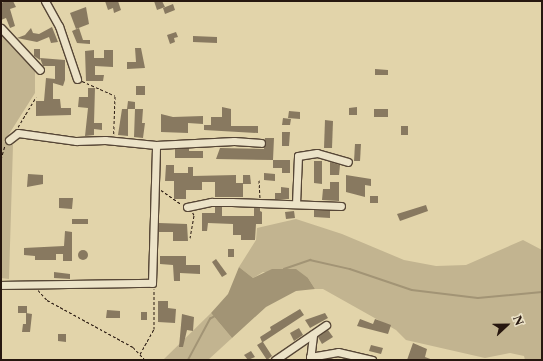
<!DOCTYPE html>
<style>
body{margin:0}
#map{position:relative;width:543px;height:361px;overflow:hidden;background:#e2d4aa;font-family:"Libre Caslon Text",serif}
div>[style]{position:absolute}
.green>*{inset:0;background:#c2b490}
.water>*{inset:0;background:#a29475}
.stream>*{height:1.5px;margin:-0.75px;padding:0 0.75px;transform-origin:0.75px;border-radius:0.75px;background:#a29475}
.building>*{inset:0;background:#887960}
.round{border-radius:50%}
.path>*{height:1px;margin-top:-0.5px;transform-origin:0;background:repeating-linear-gradient(90deg,#27170f 0 3px,transparent 0 5px)}
.roads{filter:drop-shadow(1px 0 #564636) drop-shadow(-1px 0 #564636) drop-shadow(0 1px #564636) drop-shadow(0 -1px #564636)}
.minor>*{height:7px;margin:-3.5px;padding:0 3.5px;transform-origin:3.5px;border-radius:3.5px;background:#ece3c8}
span{translate:-50% -50%;white-space:nowrap;text-align:center;line-height:1.15;-webkit-text-stroke:4px #ece3c8;paint-order:stroke}
.frame{position:absolute;inset:0;border:2px solid #27170f;pointer-events:none}
.north{position:absolute;left:487px;top:305px;width:40px;height:40px;-webkit-text-stroke:3px #ece3c8;paint-order:stroke;rotate:68deg;font-size:11px;font-weight:700;line-height:16px;text-align:center;color:#27170f}
.north::after{content:'';display:block;margin:auto;width:14px;height:18px;background:#27170f;clip-path:polygon(50% 0,100% 100%,50% 72%,0 100%)}
</style>
<div id="map">
<div class="green">
<i style="clip-path:polygon(1px 31px,15px 50px,35px 69px,35px 93px,4px 142px,13px 145px,9px 279px,1px 278px)"></i>
<i style="clip-path:polygon(296px 219px,342px 234px,404px 260px,436px 266px,466px 265px,523px 240px,542px 250px,542px 360px,525px 360px,524px 356px,510px 353px,485px 358px,406px 340px,396px 330px,323px 289px,315px 289px,308px 278px,263px 272px,253px 278px,239px 267px,256px 240px,257px 228px)"></i>
<i style="clip-path:polygon(211px 313px,232px 338px,208px 360px,163px 360px)"></i>
</div>
<div class="water">
<i style="clip-path:polygon(239px 267px,253px 278px,272px 269px,296px 269px,308px 278px,315px 289px,296px 291px,266px 307px,232px 338px,211px 313px,228px 294px)"></i>
</div>
<div class="stream">
<i style="left:284px;top:269px;width:28px;rotate:-19deg"></i>
<i style="left:310px;top:260px;width:41px;rotate:12.7deg"></i>
<i style="left:350px;top:269px;width:65px;rotate:18.7deg"></i>
<i style="left:412px;top:290px;width:66px;rotate:6.9deg"></i>
<i style="left:478px;top:298px;width:64px;rotate:-5.4deg"></i>
<i style="left:188px;top:360px;width:47px;rotate:-61.8deg"></i>
<i style="left:210px;top:319px;width:6px;rotate:-31deg"></i>
</div>
<div class="building">
<i style="clip-path:polygon(6px 1px,13px 1px,16px 7px,10px 9px,15px 26px,10px 28px,6px 18px,1px 20px,1px 3px)"></i>
<i style="clip-path:polygon(105px 1px,118px 1px,121px 10px,114px 13px,113px 8px,108px 10px)"></i>
<i style="clip-path:polygon(154px 1px,162px 1px,165px 7px,157px 10px)"></i>
<i style="clip-path:polygon(173px 4px,175px 10px,165px 14px,163px 8px)"></i>
<i style="clip-path:polygon(86px 7px,89px 24px,76px 29px,70px 13px)"></i>
<i style="clip-path:polygon(52px 27px,58px 42px,51px 43px,49px 37px,37px 42px,17px 38px,25px 35px,31px 28px,33px 33px,39px 34px)"></i>
<i style="clip-path:polygon(79px 28px,83px 40px,90px 40px,90px 44px,77px 43px,72px 31px)"></i>
<i style="clip-path:polygon(176px 32px,178px 37px,174px 38px,175px 42px,170px 44px,167px 35px)"></i>
<i style="clip-path:polygon(193px 36px,217px 37px,217px 43px,193px 42px)"></i>
<i style="clip-path:polygon(135px 48px,141px 48px,145px 68px,127px 69px,127px 62px,136px 62px)"></i>
<i style="clip-path:polygon(34px 49px,40px 49px,40px 60px,34px 56px)"></i>
<i style="clip-path:polygon(94px 50px,94px 58px,104px 58px,104px 50px,113px 50px,113px 67px,95px 66px,95px 75px,104px 75px,103px 81px,86px 81px,85px 51px)"></i>
<i style="clip-path:polygon(40px 58px,65px 60px,65px 80px,63px 86px,53px 83px,53px 99px,60px 99px,61px 108px,71px 108px,71px 115px,36px 116px,36px 101px,44px 101px,46px 78px,55px 79px,55px 66px,43px 66px)"></i>
<i style="clip-path:polygon(375px 69px,388px 70px,388px 75px,375px 75px)"></i>
<i style="clip-path:polygon(136px 86px,145px 86px,145px 95px,136px 95px)"></i>
<i style="clip-path:polygon(88px 88px,95px 88px,94px 123px,102px 123px,102px 130px,94px 129px,94px 135px,85px 136px,88px 108px,78px 107px,79px 97px,88px 97px)"></i>
<i style="clip-path:polygon(128px 101px,135px 102px,135px 109px,127px 109px)"></i>
<i style="clip-path:polygon(222px 107px,231px 109px,231px 126px,258px 126px,258px 133px,204px 130px,204px 125px,211px 125px,211px 117px,222px 117px)"></i>
<i style="clip-path:polygon(357px 107px,357px 115px,349px 115px,349px 108px)"></i>
<i style="clip-path:polygon(122px 109px,128px 109px,128px 136px,118px 135px)"></i>
<i style="clip-path:polygon(135px 109px,143px 109px,142px 123px,145px 123px,143px 138px,134px 137px)"></i>
<i style="clip-path:polygon(374px 109px,388px 109px,388px 117px,374px 117px)"></i>
<i style="clip-path:polygon(289px 111px,300px 112px,300px 119px,288px 118px)"></i>
<i style="clip-path:polygon(161px 114px,173px 117px,203px 116px,203px 124px,188px 123px,188px 133px,161px 132px)"></i>
<i style="clip-path:polygon(283px 118px,291px 119px,290px 125px,282px 125px)"></i>
<i style="clip-path:polygon(325px 120px,333px 121px,332px 148px,324px 148px)"></i>
<i style="clip-path:polygon(401px 126px,408px 126px,408px 135px,401px 135px)"></i>
<i style="clip-path:polygon(282px 132px,290px 132px,289px 146px,282px 146px)"></i>
<i style="clip-path:polygon(265px 138px,274px 138px,273px 160px,216px 159px,220px 148px,264px 149px)"></i>
<i style="clip-path:polygon(355px 144px,361px 144px,360px 161px,354px 161px)"></i>
<i style="clip-path:polygon(189px 148px,189px 151px,203px 151px,203px 158px,175px 158px,175px 149px)"></i>
<i style="clip-path:polygon(273px 160px,290px 160px,290px 173px,282px 173px,282px 168px,273px 168px)"></i>
<i style="clip-path:polygon(314px 161px,322px 161px,322px 184px,314px 183px)"></i>
<i style="clip-path:polygon(330px 162px,340px 165px,339px 175px,330px 175px)"></i>
<i style="clip-path:polygon(166px 165px,174px 165px,174px 173px,188px 173px,188px 167px,193px 167px,193px 176px,236px 175px,236px 183px,243px 183px,243px 197px,215px 197px,215px 182px,202px 182px,202px 190px,186px 190px,186px 199px,174px 199px,174px 181px,165px 181px)"></i>
<i style="clip-path:polygon(264px 173px,275px 174px,275px 181px,264px 180px)"></i>
<i style="clip-path:polygon(28px 174px,43px 175px,43px 184px,27px 187px)"></i>
<i style="clip-path:polygon(243px 175px,250px 175px,251px 184px,243px 184px)"></i>
<i style="clip-path:polygon(346px 175px,371px 179px,371px 186px,365px 185px,365px 197px,346px 192px)"></i>
<i style="clip-path:polygon(330px 182px,339px 182px,339px 201px,322px 200px,323px 189px,330px 189px)"></i>
<i style="clip-path:polygon(281px 187px,289px 188px,289px 199px,275px 199px,275px 193px,281px 193px)"></i>
<i style="clip-path:polygon(370px 196px,378px 196px,378px 203px,370px 203px)"></i>
<i style="clip-path:polygon(59px 198px,73px 198px,72px 209px,59px 208px)"></i>
<i style="clip-path:polygon(426px 205px,428px 211px,400px 221px,397px 214px)"></i>
<i style="clip-path:polygon(215px 207px,222px 207px,222px 216px,254px 216px,254px 208px,260px 208px,260px 211px,262px 212px,262px 224px,256px 224px,255px 240px,241px 240px,241px 235px,233px 235px,233px 224px,208px 223px,207px 231px,202px 231px,202px 213px,215px 213px)"></i>
<i style="clip-path:polygon(314px 210px,330px 211px,330px 218px,314px 217px)"></i>
<i style="clip-path:polygon(294px 211px,295px 218px,286px 219px,285px 212px)"></i>
<i style="clip-path:polygon(72px 219px,88px 219px,88px 224px,72px 224px)"></i>
<i style="clip-path:polygon(159px 223px,187px 224px,188px 241px,173px 241px,173px 232px,159px 232px)"></i>
<i style="clip-path:polygon(65px 231px,72px 232px,72px 261px,63px 261px,63px 254px,56px 254px,56px 260px,35px 260px,35px 256px,24px 255px,24px 248px,64px 246px)"></i>
<i style="clip-path:polygon(228px 249px,234px 249px,234px 257px,228px 257px)"></i>
<i class="round" style="left:78px;top:250px;width:10px;height:10px"></i>
<i style="clip-path:polygon(160px 256px,186px 256px,186px 265px,200px 265px,200px 274px,180px 273px,180px 281px,174px 281px,173px 265px,160px 264px)"></i>
<i style="clip-path:polygon(216px 259px,227px 274px,222px 277px,212px 262px)"></i>
<i style="clip-path:polygon(54px 272px,70px 274px,70px 279px,54px 278px)"></i>
<i style="clip-path:polygon(158px 301px,168px 301px,168px 308px,176px 309px,175px 323px,158px 322px)"></i>
<i style="clip-path:polygon(18px 306px,27px 306px,27px 313px,18px 313px)"></i>
<i style="clip-path:polygon(300px 309px,304px 315px,263px 342px,272px 356px,267px 360px,257px 345px,262px 342px,260px 337px,271px 330px,270px 327px)"></i>
<i style="clip-path:polygon(107px 310px,120px 311px,120px 318px,106px 318px)"></i>
<i style="clip-path:polygon(141px 312px,147px 312px,147px 320px,141px 320px)"></i>
<i style="clip-path:polygon(26px 313px,32px 314px,30px 332px,22px 332px,23px 324px,26px 324px)"></i>
<i style="clip-path:polygon(325px 313px,328px 318px,310px 328px,305px 320px)"></i>
<i style="clip-path:polygon(182px 314px,194px 317px,193px 331px,187px 330px,183px 347px,179px 347px)"></i>
<i style="clip-path:polygon(360px 319px,373px 324px,375px 319px,391px 325px,388px 334px,357px 326px)"></i>
<i style="clip-path:polygon(299px 328px,303px 335px,294px 341px,290px 333px)"></i>
<i style="clip-path:polygon(328px 330px,333px 337px,322px 344px,318px 337px)"></i>
<i style="clip-path:polygon(58px 334px,66px 334px,66px 342px,58px 341px)"></i>
<i style="clip-path:polygon(413px 343px,427px 349px,425px 357px,433px 360px,407px 360px)"></i>
<i style="clip-path:polygon(371px 345px,383px 348px,381px 354px,369px 351px)"></i>
<i style="clip-path:polygon(251px 351px,255px 357px,248px 360px,244px 355px)"></i>
</div>
<div class="path">
<i style="left:82px;top:81px;width:36px;rotate:24deg"></i>
<i style="left:115px;top:96px;width:38px;rotate:92deg"></i>
<i style="left:18px;top:127px;width:35px;rotate:-59deg"></i>
<i style="left:1px;top:159px;width:15px;rotate:-74deg"></i>
<i style="left:259px;top:180px;width:18px;rotate:87deg"></i>
<i style="left:161px;top:190px;width:24px;rotate:35deg"></i>
<i style="left:190px;top:238px;width:23px;rotate:-80deg"></i>
<i style="left:194px;top:215px;width:4px;rotate:-117deg"></i>
<i style="left:38px;top:290px;width:13px;rotate:48deg"></i>
<i style="left:47px;top:300px;width:98px;rotate:28.7deg"></i>
<i style="left:133px;top:347px;width:18px;rotate:47deg"></i>
<i style="left:140px;top:354px;width:29px;rotate:-61deg"></i>
<i style="left:154px;top:329px;width:40px;rotate:-90deg"></i>
</div>
<div class="roads">
<div class="minor">
<i style="left:45px;top:1px;width:29px;rotate:61deg"></i>
<i style="left:59px;top:26px;width:56px;rotate:71.2deg"></i>
<i style="left:1px;top:28px;width:57px;rotate:47.1deg"></i>
<i style="left:9px;top:140px;width:11px;rotate:-38deg"></i>
<i style="left:18px;top:133px;width:59px;rotate:7.9deg"></i>
<i style="left:76px;top:141px;width:29px;rotate:-2deg"></i>
<i style="left:105px;top:140px;width:51px;rotate:5.6deg"></i>
<i style="left:156px;top:145px;width:78px;rotate:-2.9deg"></i>
<i style="left:234px;top:141px;width:27px;rotate:4deg"></i>
<i style="left:296px;top:204px;width:48px;rotate:-87.6deg"></i>
<i style="left:298px;top:156px;width:19px;rotate:-9deg"></i>
<i style="left:317px;top:153px;width:32px;rotate:16deg"></i>
<i style="left:187px;top:207px;width:25px;rotate:-12deg"></i>
<i style="left:211px;top:202px;width:21px"></i>
<i style="left:232px;top:202px;width:109px;rotate:2.1deg"></i>
<i style="left:1px;top:285px;width:151px;rotate:-0.8deg"></i>
<i style="left:152px;top:283px;width:138px;rotate:-88.3deg"></i>
<i style="left:310px;top:357px;width:28px;rotate:-10deg"></i>
<i style="left:338px;top:352px;width:35px;rotate:13deg"></i>
<i style="left:275px;top:360px;width:62px;rotate:-34.5deg"></i>
<i style="left:310px;top:360px;width:26px;rotate:-83deg"></i>
</div>
</div>
<div class="frame"></div>
<div class="north">N</div>
</div>
